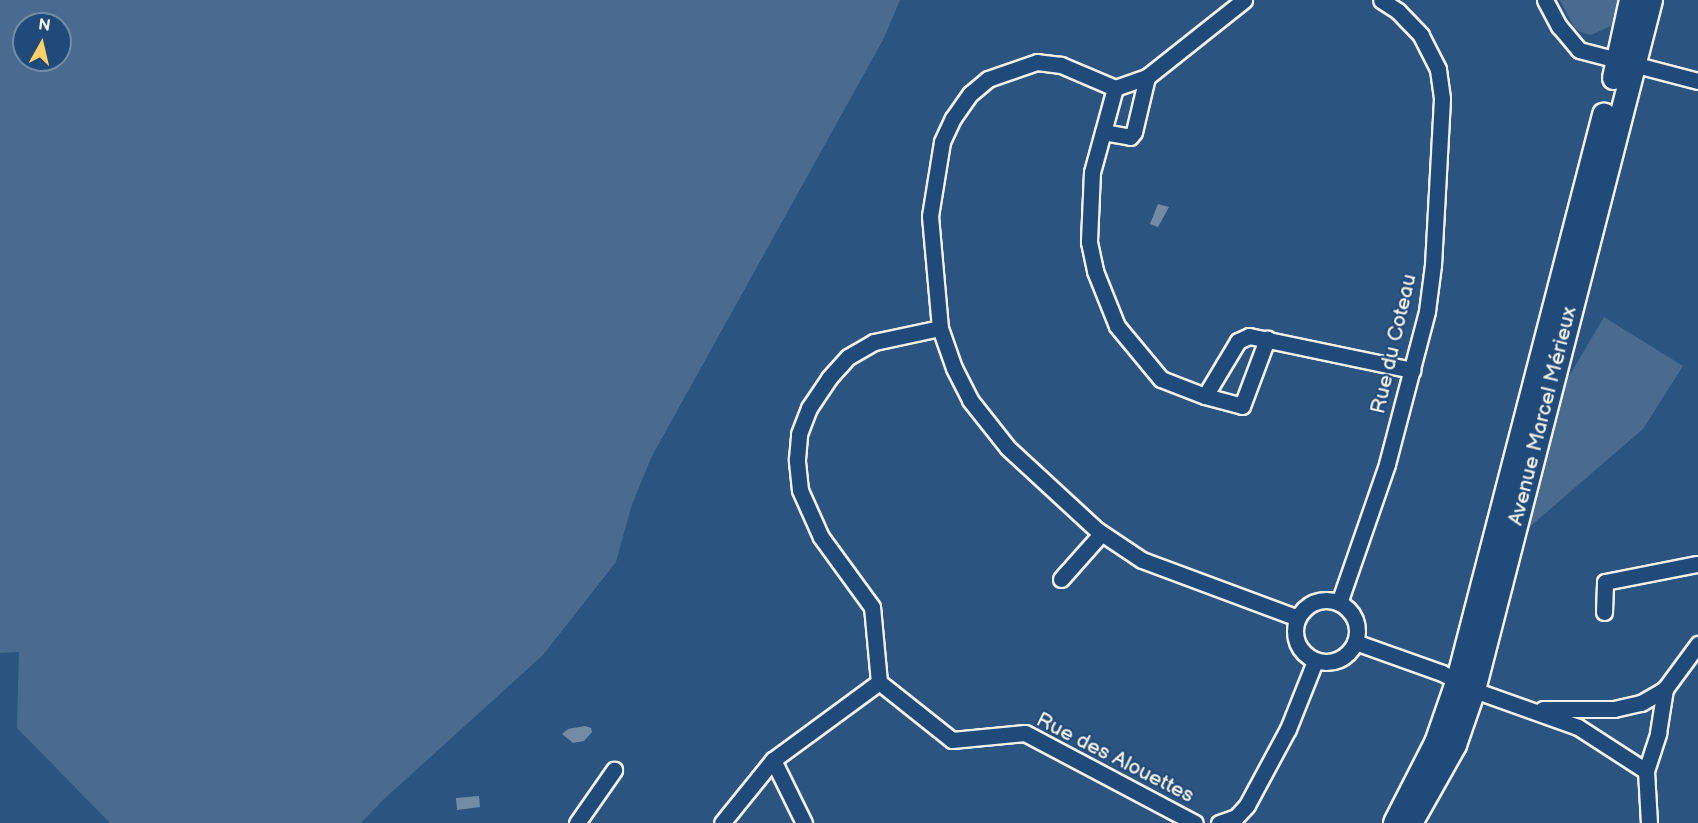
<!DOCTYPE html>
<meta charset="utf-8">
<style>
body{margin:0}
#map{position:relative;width:1698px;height:823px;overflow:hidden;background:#2c5481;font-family:"Balsamiq Sans",sans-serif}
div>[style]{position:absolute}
.green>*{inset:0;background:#496b90}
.water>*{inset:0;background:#738ca6}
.roads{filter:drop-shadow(2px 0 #f4f1e8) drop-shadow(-2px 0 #f4f1e8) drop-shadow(0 2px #f4f1e8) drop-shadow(0 -2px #f4f1e8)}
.street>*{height:15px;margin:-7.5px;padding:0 7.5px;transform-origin:7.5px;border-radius:7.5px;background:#1f4a7a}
.street>.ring{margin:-7.5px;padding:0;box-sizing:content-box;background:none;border:15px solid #1f4a7a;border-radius:50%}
.secondary>*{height:22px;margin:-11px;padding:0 11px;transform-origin:11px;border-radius:11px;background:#1f4a7a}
span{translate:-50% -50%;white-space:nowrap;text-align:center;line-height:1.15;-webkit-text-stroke:4.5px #1f4a7a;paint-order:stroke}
.street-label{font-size:21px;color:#f4f1e8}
.north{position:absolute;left:12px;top:12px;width:60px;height:60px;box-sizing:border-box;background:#1f4a7a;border:2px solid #748da6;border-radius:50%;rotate:8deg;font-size:16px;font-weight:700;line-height:24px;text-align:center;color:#f4f1e8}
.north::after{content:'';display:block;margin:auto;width:21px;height:27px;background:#ffd166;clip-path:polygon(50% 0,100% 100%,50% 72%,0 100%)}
</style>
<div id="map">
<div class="green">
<i style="clip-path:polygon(evenodd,0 0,900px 0,884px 38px,652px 456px,632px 504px,616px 562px,543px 655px,383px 800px,361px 823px,110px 823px,17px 728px,19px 652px,0 653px,0 0,24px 24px,60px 24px,60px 60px,24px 60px,24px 24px)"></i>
<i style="clip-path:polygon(1560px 0,1620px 0,1611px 26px,1591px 35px,1580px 32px,1574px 27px)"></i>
<i style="clip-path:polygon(1604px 317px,1683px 366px,1643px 429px,1526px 530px,1568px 378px)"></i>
</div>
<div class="water">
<i style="clip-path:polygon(1158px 204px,1169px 207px,1158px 227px,1150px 224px)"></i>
<i style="clip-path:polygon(585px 726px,591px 728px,592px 732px,584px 741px,573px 743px,562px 734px,568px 729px)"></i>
<i style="clip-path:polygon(479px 796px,480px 807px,457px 810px,456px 798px)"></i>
</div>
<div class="roads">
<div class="street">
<i style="left:1545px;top:0;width:30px;rotate:62deg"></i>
<i style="left:1559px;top:26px;width:31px;rotate:50deg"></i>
<i style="left:1579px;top:50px;width:123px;rotate:14.6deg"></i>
<i style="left:1115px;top:88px;width:59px;rotate:-156.9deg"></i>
<i style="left:1061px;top:65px;width:24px;rotate:-173deg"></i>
<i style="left:1037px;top:62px;width:52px;rotate:160.9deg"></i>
<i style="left:988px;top:79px;width:23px;rotate:140deg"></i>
<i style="left:970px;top:94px;width:29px;rotate:125deg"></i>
<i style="left:953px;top:118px;width:26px;rotate:115deg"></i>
<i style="left:942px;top:142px;width:75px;rotate:99.2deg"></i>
<i style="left:930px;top:216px;width:112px;rotate:84.9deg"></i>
<i style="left:940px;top:328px;width:42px;rotate:70.7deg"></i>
<i style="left:954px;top:368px;width:36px;rotate:63deg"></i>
<i style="left:970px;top:400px;width:61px;rotate:51.6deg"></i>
<i style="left:1008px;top:448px;width:121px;rotate:42.7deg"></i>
<i style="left:1097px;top:530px;width:54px;rotate:33.7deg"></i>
<i style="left:1142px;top:560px;width:166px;rotate:20.4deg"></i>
<i style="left:1115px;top:88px;width:87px;rotate:105.3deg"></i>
<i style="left:1092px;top:172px;width:70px;rotate:92.5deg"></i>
<i style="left:1089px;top:242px;width:30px;rotate:78deg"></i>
<i style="left:1095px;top:271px;width:59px;rotate:68.2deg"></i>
<i style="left:1117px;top:326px;width:69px;rotate:50.3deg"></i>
<i style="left:1161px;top:379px;width:47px;rotate:21.1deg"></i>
<i style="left:1205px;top:396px;width:64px;rotate:-59deg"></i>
<i style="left:1238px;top:341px;width:12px;rotate:-24deg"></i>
<i style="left:1249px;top:336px;width:167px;rotate:11.8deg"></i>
<i style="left:1115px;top:88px;width:34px;rotate:-19deg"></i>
<i style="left:1147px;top:77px;width:124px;rotate:-38.4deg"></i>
<i style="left:1103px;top:132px;width:27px;rotate:10deg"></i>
<i style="left:1130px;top:137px;width:6px;rotate:-51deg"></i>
<i style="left:1134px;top:132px;width:57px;rotate:-76.7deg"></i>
<i style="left:1205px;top:396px;width:38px;rotate:15deg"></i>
<i style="left:1242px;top:406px;width:72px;rotate:-69.5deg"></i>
<i style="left:1061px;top:579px;width:60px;rotate:-48.4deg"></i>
<i class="ring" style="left:1295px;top:600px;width:47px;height:47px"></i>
<i style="left:1339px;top:603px;width:147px;rotate:-70.9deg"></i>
<i style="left:1387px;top:464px;width:158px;rotate:-75.3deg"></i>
<i style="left:1427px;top:311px;width:46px;rotate:-82.6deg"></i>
<i style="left:1433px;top:265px;width:167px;rotate:-86.9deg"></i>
<i style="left:1442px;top:98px;width:29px;rotate:-98deg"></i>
<i style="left:1438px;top:69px;width:38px;rotate:-117deg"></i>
<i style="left:1421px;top:35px;width:33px;rotate:-134deg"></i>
<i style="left:1398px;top:11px;width:20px;rotate:-147deg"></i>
<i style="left:1604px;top:612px;width:30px;rotate:-88deg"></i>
<i style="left:1605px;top:582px;width:94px;rotate:-11.1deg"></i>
<i style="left:1355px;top:642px;width:92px;rotate:19.6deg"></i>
<i style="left:1442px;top:673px;width:36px;rotate:28deg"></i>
<i style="left:1474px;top:690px;width:110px;rotate:19.6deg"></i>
<i style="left:1578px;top:727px;width:81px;rotate:32.9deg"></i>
<i style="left:879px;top:682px;width:75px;rotate:-95.3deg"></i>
<i style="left:872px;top:607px;width:87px;rotate:-126.1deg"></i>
<i style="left:821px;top:537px;width:51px;rotate:-114.1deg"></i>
<i style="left:800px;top:490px;width:31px;rotate:-96deg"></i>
<i style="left:797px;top:459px;width:25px;rotate:-85deg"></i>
<i style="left:799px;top:434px;width:28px;rotate:-69deg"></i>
<i style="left:809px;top:408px;width:36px;rotate:-56deg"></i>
<i style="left:829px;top:378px;width:28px;rotate:-48deg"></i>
<i style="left:848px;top:357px;width:30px;rotate:-30deg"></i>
<i style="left:874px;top:342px;width:67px;rotate:-12deg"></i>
<i style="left:1543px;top:709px;width:71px"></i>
<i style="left:1614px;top:709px;width:28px;rotate:-13deg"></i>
<i style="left:1641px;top:703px;width:28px;rotate:-30deg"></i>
<i style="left:773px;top:760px;width:70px;rotate:63.8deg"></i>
<i style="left:577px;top:823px;width:65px;rotate:-55.1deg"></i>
<i style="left:722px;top:823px;width:81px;rotate:-51deg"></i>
<i style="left:773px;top:760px;width:132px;rotate:-36.3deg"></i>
<i style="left:879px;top:682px;width:93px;rotate:38.5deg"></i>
<i style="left:952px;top:740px;width:73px;rotate:-5.5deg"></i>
<i style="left:1025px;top:733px;width:192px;rotate:27.9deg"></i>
<i style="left:1219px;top:823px;width:18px;rotate:-19deg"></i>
<i style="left:1236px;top:817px;width:16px;rotate:-47deg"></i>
<i style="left:1247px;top:805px;width:86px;rotate:-61.7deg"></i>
<i style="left:1288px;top:729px;width:73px;rotate:-68.3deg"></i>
<i style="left:1649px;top:823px;width:52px;rotate:-93.3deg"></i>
<i style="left:1646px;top:771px;width:40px;rotate:-72deg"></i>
<i style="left:1658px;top:733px;width:45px;rotate:-81deg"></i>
<i style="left:1665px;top:689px;width:56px;rotate:-53.7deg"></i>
</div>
<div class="secondary">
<i style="left:1614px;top:78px;width:80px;rotate:-77.7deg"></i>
<i style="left:1395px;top:823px;width:90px;rotate:-62.9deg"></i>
<i style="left:1436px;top:743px;width:67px;rotate:-70.8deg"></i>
<i style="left:1458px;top:680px;width:584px;rotate:-75.51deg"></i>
<i style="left:1411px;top:823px;width:90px;rotate:-60.6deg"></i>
<i style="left:1455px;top:745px;width:58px;rotate:-70.9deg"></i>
<i style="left:1474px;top:690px;width:712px;rotate:-75.61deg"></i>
</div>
</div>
<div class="street-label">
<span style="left:1394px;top:344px;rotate:-77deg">Rue du Coteau</span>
<span style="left:1543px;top:416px;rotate:-76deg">Avenue Marcel Mérieux</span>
<span style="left:1115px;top:758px;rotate:27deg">Rue des Alouettes</span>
</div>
<div class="north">N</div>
</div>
